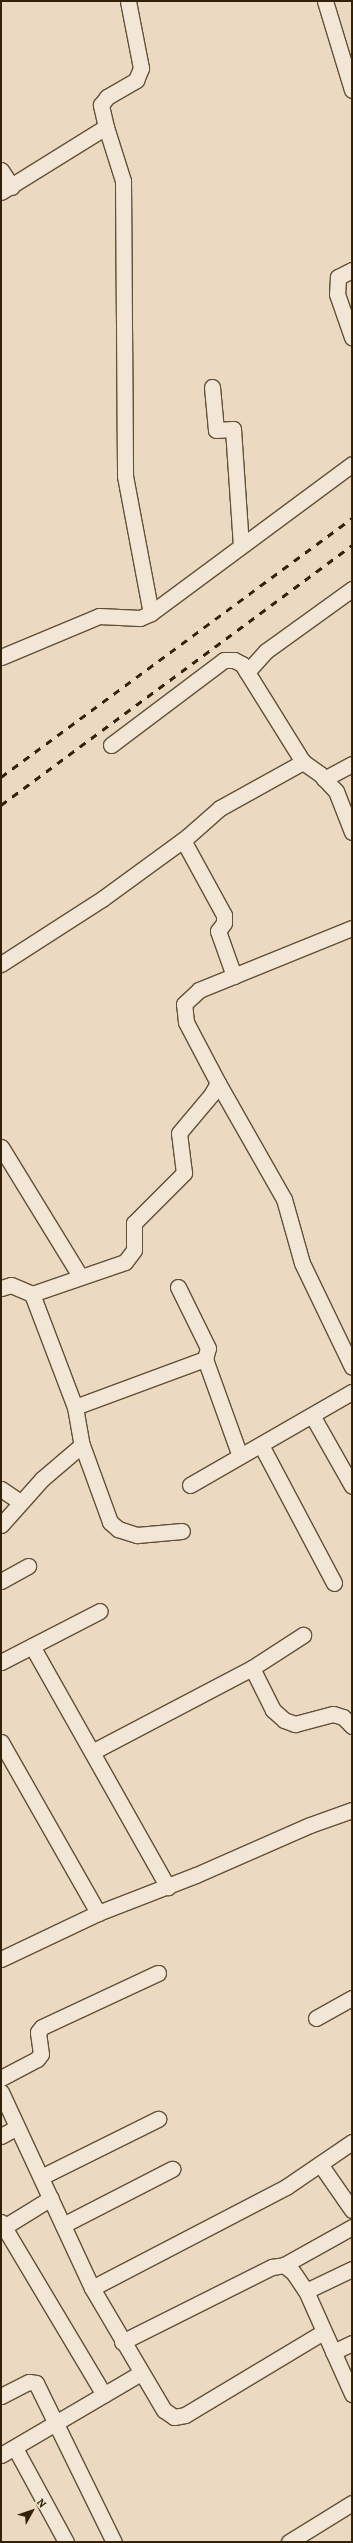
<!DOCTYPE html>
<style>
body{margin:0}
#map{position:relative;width:353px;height:2543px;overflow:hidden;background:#ebdac1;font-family:Alegreya,serif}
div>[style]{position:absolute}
.roads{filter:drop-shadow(1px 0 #625036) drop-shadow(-1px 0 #625036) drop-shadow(0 1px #625036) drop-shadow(0 -1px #625036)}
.minor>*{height:15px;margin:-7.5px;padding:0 7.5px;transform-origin:7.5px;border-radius:7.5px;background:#f2e7d7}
.rail>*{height:3px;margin-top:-1.5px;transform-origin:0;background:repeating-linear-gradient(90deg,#342208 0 7px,transparent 0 14px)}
span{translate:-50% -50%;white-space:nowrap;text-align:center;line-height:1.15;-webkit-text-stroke:4px #f2e7d7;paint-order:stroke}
.frame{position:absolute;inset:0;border:2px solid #342208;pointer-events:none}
.north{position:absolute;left:12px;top:2491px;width:40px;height:40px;-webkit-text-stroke:3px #f2e7d7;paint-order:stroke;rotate:50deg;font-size:11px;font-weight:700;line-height:16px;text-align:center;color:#342208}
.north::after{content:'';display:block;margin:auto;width:14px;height:18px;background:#342208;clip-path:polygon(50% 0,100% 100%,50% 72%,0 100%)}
</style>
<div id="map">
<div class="roads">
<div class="minor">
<i style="left:325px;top:1px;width:93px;rotate:73.1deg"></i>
<i style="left:106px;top:127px;width:23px;rotate:-103deg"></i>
<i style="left:101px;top:105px;width:10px;rotate:-53deg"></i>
<i style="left:107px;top:97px;width:34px;rotate:-30deg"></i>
<i style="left:136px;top:80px;width:13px;rotate:-67deg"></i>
<i style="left:141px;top:68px;width:68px;rotate:-101deg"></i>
<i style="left:1px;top:170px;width:20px;rotate:57deg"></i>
<i style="left:1px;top:192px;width:123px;rotate:-31.8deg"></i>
<i style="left:106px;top:127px;width:57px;rotate:72.5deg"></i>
<i style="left:123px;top:181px;width:295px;rotate:89.6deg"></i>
<i style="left:125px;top:476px;width:139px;rotate:79.3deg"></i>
<i style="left:151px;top:613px;width:250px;rotate:-36.5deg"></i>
<i style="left:352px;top:270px;width:16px;rotate:153deg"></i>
<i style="left:338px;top:277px;width:17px;rotate:93deg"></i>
<i style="left:337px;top:294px;width:46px;rotate:70.8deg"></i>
<i style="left:212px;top:387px;width:43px;rotate:84.7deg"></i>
<i style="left:216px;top:430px;width:17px;rotate:-3deg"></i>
<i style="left:233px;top:429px;width:117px;rotate:86.1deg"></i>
<i style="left:1px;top:657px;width:106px;rotate:-22.7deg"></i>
<i style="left:99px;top:616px;width:41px;rotate:2.8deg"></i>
<i style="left:140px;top:618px;width:12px;rotate:-24deg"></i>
<i style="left:247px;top:672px;width:28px;rotate:-48deg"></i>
<i style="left:266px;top:651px;width:106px;rotate:-35.8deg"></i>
<i style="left:111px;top:745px;width:141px;rotate:-37deg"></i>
<i style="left:224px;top:660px;width:10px"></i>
<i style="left:234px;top:660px;width:9px;rotate:27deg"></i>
<i style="left:242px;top:664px;width:115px;rotate:58.1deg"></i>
<i style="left:303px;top:762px;width:21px;rotate:35deg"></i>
<i style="left:320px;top:774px;width:23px;rotate:47deg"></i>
<i style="left:336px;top:791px;width:44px;rotate:68.7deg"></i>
<i style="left:324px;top:779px;width:32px;rotate:-28deg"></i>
<i style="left:183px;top:840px;width:85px;rotate:61.3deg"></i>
<i style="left:224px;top:915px;width:8px;rotate:90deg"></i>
<i style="left:224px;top:923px;width:10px;rotate:127deg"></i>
<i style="left:218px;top:931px;width:48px;rotate:70.4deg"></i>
<i style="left:1px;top:964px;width:120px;rotate:-32.8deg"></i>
<i style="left:102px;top:899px;width:105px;rotate:-36.1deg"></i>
<i style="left:187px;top:837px;width:44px;rotate:-41.3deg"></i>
<i style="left:220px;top:808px;width:95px;rotate:-29deg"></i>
<i style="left:218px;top:1083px;width:133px;rotate:60.4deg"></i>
<i style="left:284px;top:1199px;width:66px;rotate:74.3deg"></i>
<i style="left:302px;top:1263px;width:115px;rotate:64.3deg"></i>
<i style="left:1px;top:1147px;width:151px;rotate:58.5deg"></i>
<i style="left:1px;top:1288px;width:10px;rotate:-17deg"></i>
<i style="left:11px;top:1285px;width:23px;rotate:23deg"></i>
<i style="left:32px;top:1294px;width:98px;rotate:-19deg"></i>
<i style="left:125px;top:1262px;width:15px;rotate:-53deg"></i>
<i style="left:134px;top:1250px;width:27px;rotate:-90deg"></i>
<i style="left:134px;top:1223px;width:71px;rotate:-45deg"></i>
<i style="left:184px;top:1173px;width:40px;rotate:-97.1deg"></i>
<i style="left:179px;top:1133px;width:50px;rotate:-49.9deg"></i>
<i style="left:211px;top:1095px;width:14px;rotate:-60deg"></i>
<i style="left:218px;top:1083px;width:69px;rotate:-117.7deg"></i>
<i style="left:186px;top:1022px;width:18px;rotate:-96deg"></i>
<i style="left:184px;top:1004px;width:21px;rotate:-43deg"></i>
<i style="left:199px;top:990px;width:165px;rotate:-22.1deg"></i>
<i style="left:32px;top:1294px;width:121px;rotate:69.2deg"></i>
<i style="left:75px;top:1407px;width:39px;rotate:80deg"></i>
<i style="left:82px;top:1445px;width:82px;rotate:70deg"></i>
<i style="left:110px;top:1522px;width:11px;rotate:41deg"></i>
<i style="left:118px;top:1529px;width:20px;rotate:18deg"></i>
<i style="left:137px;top:1535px;width:45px;rotate:-5.1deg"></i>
<i style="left:205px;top:1359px;width:103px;rotate:70.2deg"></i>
<i style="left:75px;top:1407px;width:139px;rotate:-20.3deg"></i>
<i style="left:205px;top:1359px;width:11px;rotate:-75deg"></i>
<i style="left:208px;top:1348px;width:68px;rotate:-116.2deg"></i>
<i style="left:313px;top:1417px;width:79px;rotate:60.5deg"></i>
<i style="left:261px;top:1445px;width:156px;rotate:62.1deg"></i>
<i style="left:190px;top:1485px;width:187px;rotate:-29.9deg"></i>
<i style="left:1px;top:1489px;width:23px;rotate:34deg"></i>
<i style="left:1px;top:1525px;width:62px;rotate:-48.3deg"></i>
<i style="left:42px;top:1479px;width:52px;rotate:-40.4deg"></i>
<i style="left:1px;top:1581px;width:31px;rotate:-29deg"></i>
<i style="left:32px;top:1646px;width:277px;rotate:60.6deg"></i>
<i style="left:1px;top:1662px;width:111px;rotate:-27.3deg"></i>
<i style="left:252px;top:1668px;width:47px;rotate:63.4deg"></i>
<i style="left:273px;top:1710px;width:15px;rotate:42deg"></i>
<i style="left:284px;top:1720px;width:12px;rotate:20deg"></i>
<i style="left:295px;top:1724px;width:39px;rotate:-15deg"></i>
<i style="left:333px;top:1714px;width:10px;rotate:17deg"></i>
<i style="left:343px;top:1717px;width:13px;rotate:45deg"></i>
<i style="left:1px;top:1742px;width:197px;rotate:60.4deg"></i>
<i style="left:92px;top:1752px;width:181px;rotate:-27.7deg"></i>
<i style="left:252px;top:1668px;width:61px;rotate:-32.9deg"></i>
<i style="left:1px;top:1959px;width:107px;rotate:-25.4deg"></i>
<i style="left:98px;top:1913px;width:105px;rotate:-21.2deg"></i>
<i style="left:196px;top:1875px;width:124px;rotate:-23.7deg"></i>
<i style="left:310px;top:1825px;width:45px;rotate:-19.7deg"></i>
<i style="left:316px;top:2018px;width:41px;rotate:-29.1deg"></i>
<i style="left:1px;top:2078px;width:41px;rotate:-27.8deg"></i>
<i style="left:37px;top:2059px;width:6px;rotate:-51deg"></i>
<i style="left:41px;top:2054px;width:22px;rotate:-98deg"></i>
<i style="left:38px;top:2032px;width:6px;rotate:-51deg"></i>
<i style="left:42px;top:2027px;width:128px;rotate:-25deg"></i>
<i style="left:1px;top:2092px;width:216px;rotate:65.1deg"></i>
<i style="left:92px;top:2288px;width:142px;rotate:59.5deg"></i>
<i style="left:164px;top:2410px;width:12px;rotate:35deg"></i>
<i style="left:174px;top:2417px;width:11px;rotate:-10deg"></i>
<i style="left:185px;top:2415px;width:161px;rotate:-31deg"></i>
<i style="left:1px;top:2136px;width:18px;rotate:-29deg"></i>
<i style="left:320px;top:2164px;width:56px;rotate:55.2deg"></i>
<i style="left:41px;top:2177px;width:131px;rotate:-26.4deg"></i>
<i style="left:1px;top:2222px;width:201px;rotate:59.2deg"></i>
<i style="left:63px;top:2225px;width:123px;rotate:-27.2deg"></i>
<i style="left:4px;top:2227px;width:55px;rotate:-31.7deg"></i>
<i style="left:284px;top:2265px;width:78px;rotate:-29.2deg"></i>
<i style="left:352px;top:2269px;width:51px;rotate:154.4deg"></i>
<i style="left:306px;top:2291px;width:113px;rotate:65.9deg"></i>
<i style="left:92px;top:2288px;width:219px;rotate:-27.5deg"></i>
<i style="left:286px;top:2187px;width:80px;rotate:-34.3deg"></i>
<i style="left:122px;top:2342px;width:168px;rotate:-26.6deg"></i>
<i style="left:272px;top:2267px;width:12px;rotate:-9deg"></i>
<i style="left:284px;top:2265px;width:11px;rotate:38deg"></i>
<i style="left:293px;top:2272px;width:23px;rotate:56deg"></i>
<i style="left:333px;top:2352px;width:21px;rotate:-25deg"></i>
<i style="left:1px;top:2396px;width:31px;rotate:-27deg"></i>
<i style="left:29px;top:2382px;width:7px;rotate:8deg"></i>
<i style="left:36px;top:2383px;width:177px;rotate:63.9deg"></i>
<i style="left:15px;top:2448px;width:107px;rotate:61.5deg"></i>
<i style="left:1px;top:2455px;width:162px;rotate:-30.4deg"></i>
<i style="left:289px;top:2542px;width:74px;rotate:-31.8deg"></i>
</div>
</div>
<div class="rail">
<i style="left:1px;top:777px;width:436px;rotate:-36.4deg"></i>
<i style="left:1px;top:805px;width:437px;rotate:-36.5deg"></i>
</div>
<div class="frame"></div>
<div class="north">N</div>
</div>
